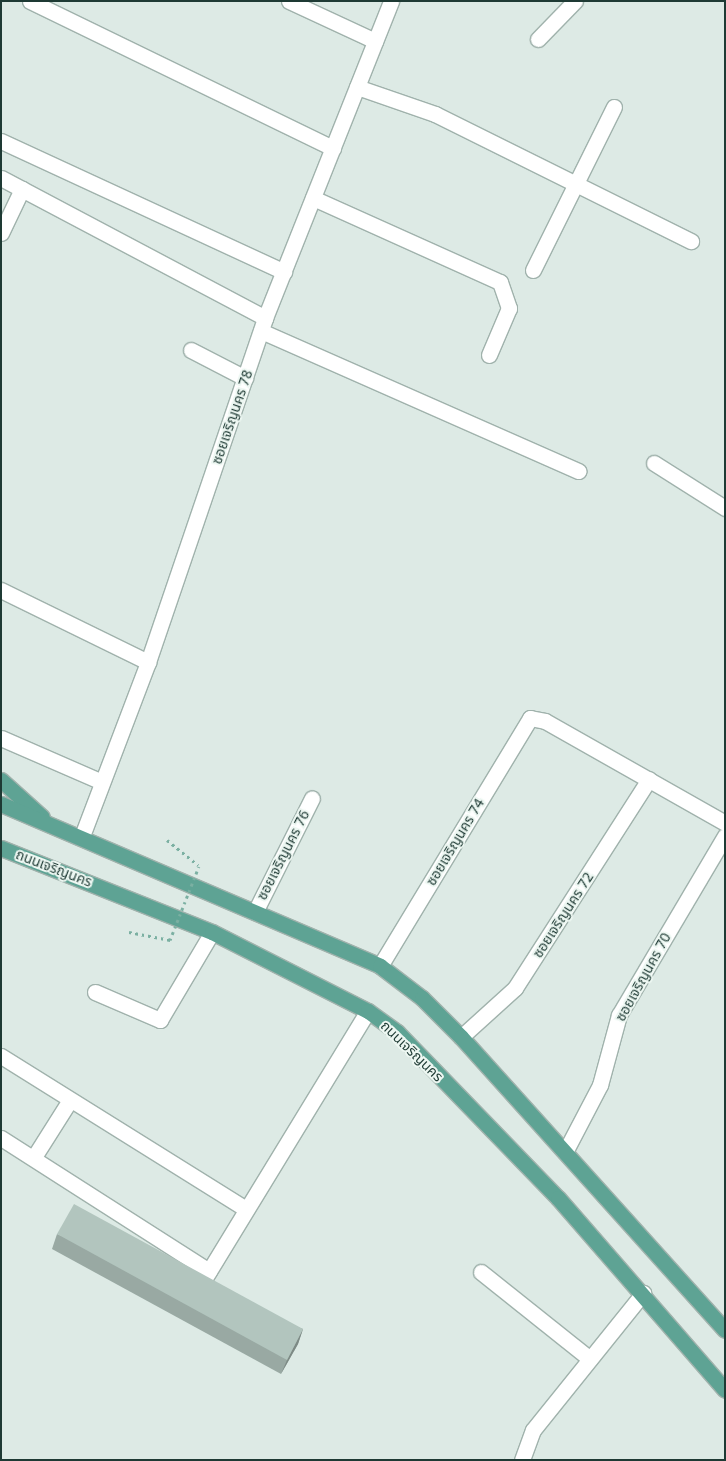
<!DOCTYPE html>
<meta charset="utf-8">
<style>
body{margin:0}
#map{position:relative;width:726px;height:1461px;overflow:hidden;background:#ddeae5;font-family:"Noto Sans","Noto Sans Thai",sans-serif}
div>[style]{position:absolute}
.path>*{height:3px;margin-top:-1.5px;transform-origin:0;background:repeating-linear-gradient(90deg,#7bb0a2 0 2.5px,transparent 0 6.5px)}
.roads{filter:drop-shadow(1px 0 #a0b2ac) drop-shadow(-1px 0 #a0b2ac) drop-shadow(0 1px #a0b2ac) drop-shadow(0 -1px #a0b2ac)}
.minor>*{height:15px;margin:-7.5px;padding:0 7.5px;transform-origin:7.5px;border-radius:7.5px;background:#fff}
.major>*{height:15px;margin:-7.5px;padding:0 7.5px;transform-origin:7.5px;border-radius:7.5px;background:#5ea394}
.path-bridge>*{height:3px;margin-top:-1.5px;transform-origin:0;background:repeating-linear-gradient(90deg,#7bb0a2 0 2.5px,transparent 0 6.5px)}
.wall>*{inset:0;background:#99a9a3}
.shaded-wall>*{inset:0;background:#7d8a85}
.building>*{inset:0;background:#b2c5be}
span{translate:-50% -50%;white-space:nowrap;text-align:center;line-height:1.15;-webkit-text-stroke:4px #edf7f2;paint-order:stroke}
.street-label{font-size:14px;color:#1e3a34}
.frame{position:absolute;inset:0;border:2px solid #1e3a34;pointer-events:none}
</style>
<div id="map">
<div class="path">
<i style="left:167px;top:840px;width:40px;rotate:39deg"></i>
<i style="left:129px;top:932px;width:42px;rotate:11deg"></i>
</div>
<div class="roads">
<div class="minor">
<i style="left:30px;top:1px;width:337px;rotate:25.9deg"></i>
<i style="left:289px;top:1px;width:95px;rotate:24.9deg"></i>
<i style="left:538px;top:39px;width:53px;rotate:-45.8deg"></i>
<i style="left:357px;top:87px;width:83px;rotate:19.1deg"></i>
<i style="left:435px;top:114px;width:286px;rotate:26.4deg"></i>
<i style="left:1px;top:141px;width:312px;rotate:24.8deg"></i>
<i style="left:1px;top:178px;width:299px;rotate:27.9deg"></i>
<i style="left:313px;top:198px;width:205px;rotate:24.2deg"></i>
<i style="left:500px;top:282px;width:28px;rotate:71deg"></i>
<i style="left:509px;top:308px;width:51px;rotate:113.1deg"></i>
<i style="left:1px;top:233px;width:49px;rotate:-64.5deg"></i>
<i style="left:533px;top:270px;width:182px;rotate:-63.6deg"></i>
<i style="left:261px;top:331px;width:347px;rotate:23.8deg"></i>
<i style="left:191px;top:350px;width:61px;rotate:27.4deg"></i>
<i style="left:654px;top:463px;width:84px;rotate:32.4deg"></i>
<i style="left:1px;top:590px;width:164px;rotate:26.1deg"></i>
<i style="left:1px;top:738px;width:108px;rotate:23.5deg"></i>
<i style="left:82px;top:836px;width:186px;rotate:-69.2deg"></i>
<i style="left:148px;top:662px;width:363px;rotate:-71.2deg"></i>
<i style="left:265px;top:318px;width:341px;rotate:-68.3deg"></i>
<i style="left:255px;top:912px;width:127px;rotate:-63.4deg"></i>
<i style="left:380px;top:966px;width:290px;rotate:-58.8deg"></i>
<i style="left:530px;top:718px;width:15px;rotate:11deg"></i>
<i style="left:545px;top:721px;width:207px;rotate:29.5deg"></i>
<i style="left:95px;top:992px;width:71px;rotate:23.3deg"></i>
<i style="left:160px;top:1020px;width:102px;rotate:-59.4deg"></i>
<i style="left:461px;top:1037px;width:73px;rotate:-42.2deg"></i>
<i style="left:515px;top:988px;width:248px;rotate:-57.3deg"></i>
<i style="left:1px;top:1056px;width:289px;rotate:32deg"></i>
<i style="left:1px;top:1138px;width:247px;rotate:32.6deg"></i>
<i style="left:565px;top:1152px;width:76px;rotate:-62.4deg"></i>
<i style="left:600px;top:1085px;width:73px;rotate:-74.8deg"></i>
<i style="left:619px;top:1015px;width:208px;rotate:-59.4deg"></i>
<i style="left:34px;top:1157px;width:67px;rotate:-57.7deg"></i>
<i style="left:481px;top:1272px;width:139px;rotate:38.6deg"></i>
<i style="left:203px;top:1281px;width:316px;rotate:-58.6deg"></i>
<i style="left:522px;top:1460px;width:32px;rotate:-70deg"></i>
<i style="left:533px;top:1430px;width:176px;rotate:-51.2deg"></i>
</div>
<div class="major">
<i style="left:1px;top:780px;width:55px;rotate:42.1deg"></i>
<i style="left:1px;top:804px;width:412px;rotate:23.1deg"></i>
<i style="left:380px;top:966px;width:53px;rotate:37.3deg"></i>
<i style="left:422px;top:998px;width:55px;rotate:45deg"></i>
<i style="left:461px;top:1037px;width:394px;rotate:48deg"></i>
<i style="left:1px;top:848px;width:227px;rotate:21.7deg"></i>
<i style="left:212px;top:932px;width:175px;rotate:26.9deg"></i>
<i style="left:368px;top:1011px;width:36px;rotate:36deg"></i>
<i style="left:397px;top:1032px;width:231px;rotate:45.9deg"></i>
<i style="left:558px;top:1198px;width:254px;rotate:49deg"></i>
</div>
</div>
<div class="path-bridge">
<i style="left:170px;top:940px;width:79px;rotate:-68.6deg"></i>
</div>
<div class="wall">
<i style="clip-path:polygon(57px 1234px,303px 1329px,298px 1344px,281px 1374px,52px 1249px)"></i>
</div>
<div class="shaded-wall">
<i style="clip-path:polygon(303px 1329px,298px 1344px,281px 1374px,287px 1360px)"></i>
</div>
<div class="building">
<i style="clip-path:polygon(74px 1204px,303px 1329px,287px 1360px,57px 1234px)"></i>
</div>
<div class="street-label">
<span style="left:232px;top:417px;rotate:-71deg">ซอยเจริญนคร 78</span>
<span style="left:455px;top:842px;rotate:-59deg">ซอยเจริญนคร 74</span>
<span style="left:283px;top:855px;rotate:-63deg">ซอยเจริญนคร 76</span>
<span style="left:54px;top:868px;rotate:21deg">ถนนเจริญนคร</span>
<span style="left:563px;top:915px;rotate:-57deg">ซอยเจริญนคร 72</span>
<span style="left:643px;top:977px;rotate:-61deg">ซอยเจริญนคร 70</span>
<span style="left:412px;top:1051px;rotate:44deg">ถนนเจริญนคร</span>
</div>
<div class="frame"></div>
</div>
